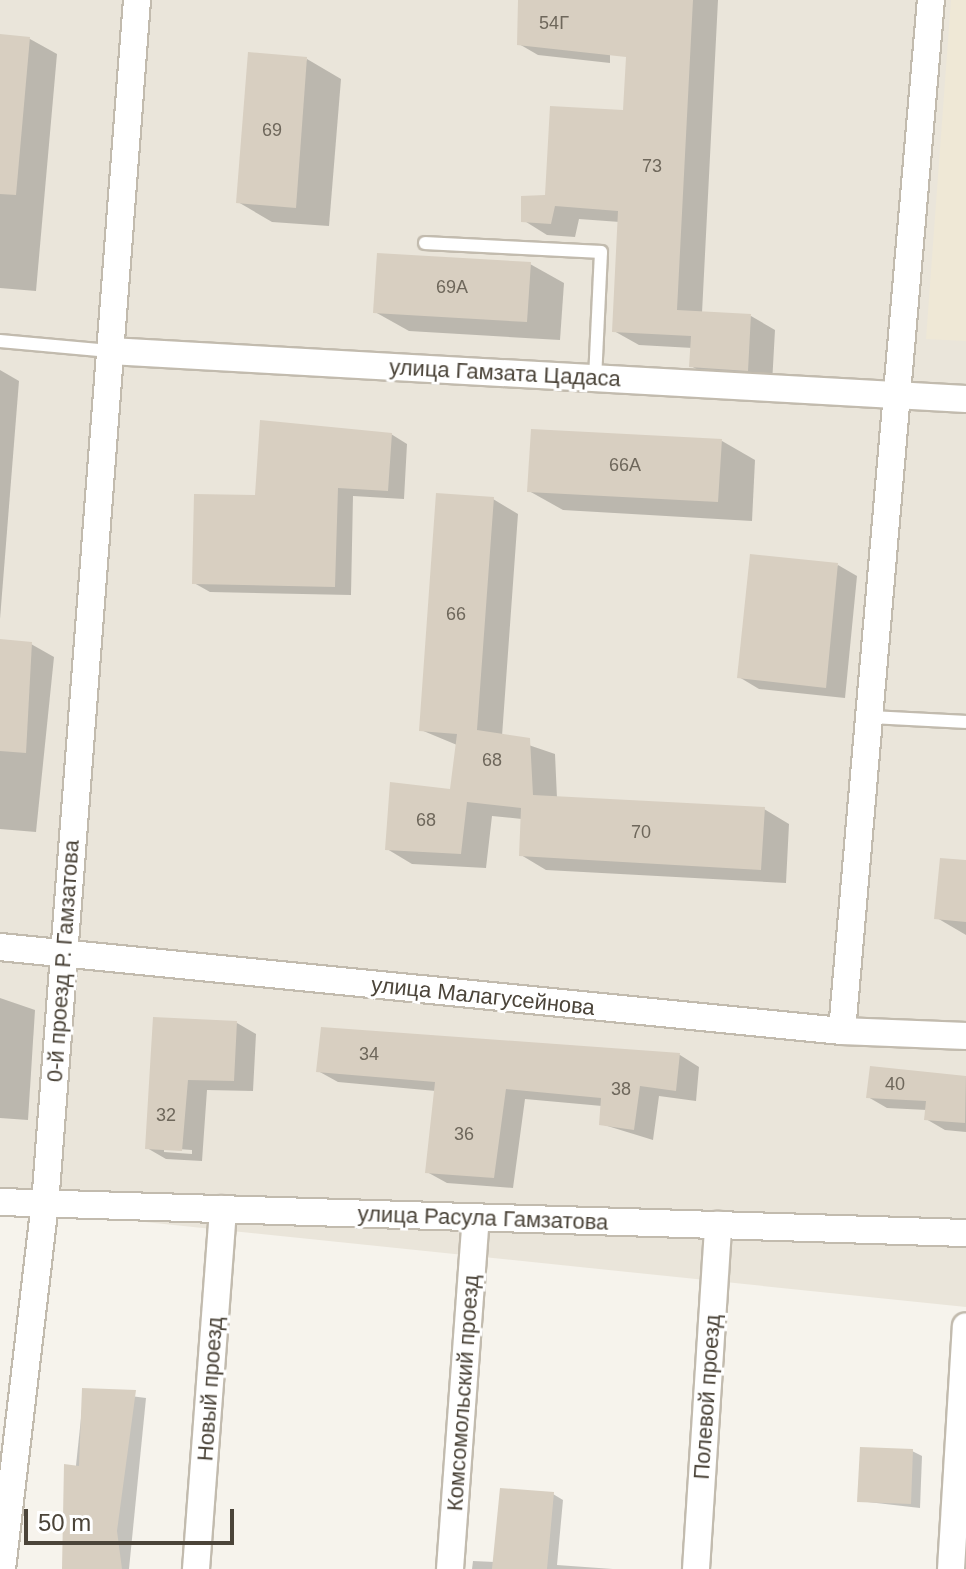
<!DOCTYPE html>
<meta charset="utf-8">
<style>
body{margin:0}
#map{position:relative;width:966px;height:1569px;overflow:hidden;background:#f6f3ec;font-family:Helvetica,sans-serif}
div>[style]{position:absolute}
.residential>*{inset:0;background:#eae5da}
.education>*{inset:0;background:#efe8d6}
.shadow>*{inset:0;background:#0003}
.building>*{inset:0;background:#d8cfc1}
.roads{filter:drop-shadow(2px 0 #c2bbae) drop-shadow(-2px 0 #c2bbae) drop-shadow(0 2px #c2bbae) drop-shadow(0 -2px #c2bbae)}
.service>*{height:12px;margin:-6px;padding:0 6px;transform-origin:6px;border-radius:6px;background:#fff}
.minor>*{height:26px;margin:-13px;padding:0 13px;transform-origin:13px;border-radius:13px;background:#fff}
span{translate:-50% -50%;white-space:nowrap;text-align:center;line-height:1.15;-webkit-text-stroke:6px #fff;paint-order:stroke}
.number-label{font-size:18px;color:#6e675b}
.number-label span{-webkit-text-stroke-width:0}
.street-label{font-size:22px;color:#4b4439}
.scale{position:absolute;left:24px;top:1509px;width:210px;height:36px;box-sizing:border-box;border:4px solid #4b4439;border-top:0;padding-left:10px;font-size:24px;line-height:28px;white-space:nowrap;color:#4b4439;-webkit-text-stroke:6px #fff;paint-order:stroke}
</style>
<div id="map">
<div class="residential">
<i style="clip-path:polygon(0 0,966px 0,966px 1307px,0 1207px)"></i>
</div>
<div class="education">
<i style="clip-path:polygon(951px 0,966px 0,966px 341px,926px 339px)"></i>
</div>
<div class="shadow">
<i style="clip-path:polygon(520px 0,610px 0,610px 63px,538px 55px,519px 44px)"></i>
<i style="clip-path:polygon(630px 0,718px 0,702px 313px,751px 316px,775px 330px,772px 384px,716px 380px,691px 366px,693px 348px,639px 345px,614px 331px,620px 222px,579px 219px,575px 237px,547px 235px,523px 220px,625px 112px)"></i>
<i style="clip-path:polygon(0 36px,30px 39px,57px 54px,36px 291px,0 288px)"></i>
<i style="clip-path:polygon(307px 59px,341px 79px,329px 226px,272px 222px,238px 202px)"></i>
<i style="clip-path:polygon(530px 264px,564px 283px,560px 340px,409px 331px,375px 312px)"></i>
<i style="clip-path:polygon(0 370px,19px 381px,0 619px)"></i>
<i style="clip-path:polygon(391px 434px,407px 444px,404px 499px,353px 496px,351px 595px,210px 592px,194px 583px,257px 497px)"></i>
<i style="clip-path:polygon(722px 441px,755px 460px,752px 521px,563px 510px,529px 491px)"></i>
<i style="clip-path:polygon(493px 499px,518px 514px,502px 736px,555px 754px,557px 798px,764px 809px,789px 824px,786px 883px,546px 870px,521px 855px,522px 819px,492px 816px,486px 868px,412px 864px,387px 849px,452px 791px,457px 745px,421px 730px)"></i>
<i style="clip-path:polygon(838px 565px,857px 576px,845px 698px,759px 689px,739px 677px)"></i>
<i style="clip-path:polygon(0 641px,31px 644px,54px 657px,36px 832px,0 829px)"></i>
<i style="clip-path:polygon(966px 862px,966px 935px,937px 918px)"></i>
<i style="clip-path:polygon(0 998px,35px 1010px,28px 1120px,0 1118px)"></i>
<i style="clip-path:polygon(evenodd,154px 1019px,237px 1023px,256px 1034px,253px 1091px,207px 1090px,202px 1161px,166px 1159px,147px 1148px,154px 1019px,164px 1148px,192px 1150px,192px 1154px,164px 1152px,164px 1148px)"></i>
<i style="clip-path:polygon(323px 1029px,680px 1055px,699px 1067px,696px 1101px,659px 1096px,653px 1140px,601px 1124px,602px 1106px,525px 1099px,513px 1188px,447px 1183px,427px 1172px,436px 1091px,338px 1082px,318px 1071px)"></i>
<i style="clip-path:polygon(872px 1068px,966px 1078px,966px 1132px,945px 1130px,926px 1119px,927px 1110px,887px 1108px,868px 1097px)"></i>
<i style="clip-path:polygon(84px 1390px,146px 1398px,129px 1569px,65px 1569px)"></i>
<i style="clip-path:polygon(912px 1451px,922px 1456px,920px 1508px,859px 1501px)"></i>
<i style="clip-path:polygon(553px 1494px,563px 1500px,557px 1565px,613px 1569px,472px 1569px,473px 1561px,495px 1562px)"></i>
</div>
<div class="building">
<i style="clip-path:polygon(518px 0,693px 0,677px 310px,751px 314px,748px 371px,689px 367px,691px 336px,612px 332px,618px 211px,555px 206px,551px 224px,521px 222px,521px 196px,545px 195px,550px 106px,623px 110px,626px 57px,517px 45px)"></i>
<i style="clip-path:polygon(0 34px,30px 37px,16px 195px,0 194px)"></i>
<i style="clip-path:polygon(248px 52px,307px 57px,296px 208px,236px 203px)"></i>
<i style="clip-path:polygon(377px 253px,531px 262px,527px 322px,373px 313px)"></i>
<i style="clip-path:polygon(260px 420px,392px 433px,388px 491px,338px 488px,335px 587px,192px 584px,194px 494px,255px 495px)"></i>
<i style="clip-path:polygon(531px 429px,722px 439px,718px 502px,527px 492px)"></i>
<i style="clip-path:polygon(436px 493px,494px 497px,477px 730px,530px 738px,533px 795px,765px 807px,761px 870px,519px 856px,521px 808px,467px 802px,461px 854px,385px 850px,390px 782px,450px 789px,457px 734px,419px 731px)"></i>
<i style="clip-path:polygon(750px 554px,838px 563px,826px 688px,737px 678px)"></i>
<i style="clip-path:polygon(0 639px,32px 642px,26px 753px,0 751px)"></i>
<i style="clip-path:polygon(940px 858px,966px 860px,966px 922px,934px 919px)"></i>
<i style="clip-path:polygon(153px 1017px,237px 1021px,234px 1081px,188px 1080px,182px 1151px,145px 1149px)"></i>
<i style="clip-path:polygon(321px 1027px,680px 1053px,676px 1091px,640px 1086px,634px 1130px,599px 1125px,601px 1098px,506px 1089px,494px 1178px,425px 1173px,435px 1082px,316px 1072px)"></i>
<i style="clip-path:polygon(870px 1066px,966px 1076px,965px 1123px,924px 1120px,926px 1101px,866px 1098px)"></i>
<i style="clip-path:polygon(82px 1388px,136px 1390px,117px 1531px,122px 1569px,62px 1569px,64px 1464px,79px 1466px)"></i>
<i style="clip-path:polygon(860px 1447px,913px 1449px,911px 1504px,857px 1502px)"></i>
<i style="clip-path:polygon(500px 1488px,554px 1492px,547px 1569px,492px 1569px)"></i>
</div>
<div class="roads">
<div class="service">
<i style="left:425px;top:243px;width:176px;rotate:2.9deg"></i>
<i style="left:601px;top:252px;width:127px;rotate:92.7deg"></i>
<i style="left:0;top:341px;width:110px;rotate:5.2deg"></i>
<i style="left:872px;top:717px;width:94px;rotate:3deg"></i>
</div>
<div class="minor">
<i style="left:110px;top:351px;width:857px;rotate:3.21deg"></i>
<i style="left:0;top:947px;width:846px;rotate:5.7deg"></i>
<i style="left:842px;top:1031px;width:124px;rotate:2.3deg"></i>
<i style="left:842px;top:1031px;width:1035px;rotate:-85.07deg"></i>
<i style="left:0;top:1202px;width:966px;rotate:1.84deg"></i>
<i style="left:2px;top:1569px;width:368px;rotate:-83.3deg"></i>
<i style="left:45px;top:1204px;width:1208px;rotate:-85.63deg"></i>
<i style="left:196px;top:1569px;width:361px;rotate:-85.7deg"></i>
<i style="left:450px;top:1569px;width:352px;rotate:-85.8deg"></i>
<i style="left:696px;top:1569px;width:345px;rotate:-86.3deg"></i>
<i style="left:951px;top:1569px;width:243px;rotate:-86.5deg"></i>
</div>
</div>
<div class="number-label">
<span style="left:554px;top:23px">54Г</span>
<span style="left:272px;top:130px">69</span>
<span style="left:652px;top:166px">73</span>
<span style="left:452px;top:287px">69А</span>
<span style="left:625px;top:465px">66А</span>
<span style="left:456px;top:614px">66</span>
<span style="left:492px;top:760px">68</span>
<span style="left:426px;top:820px">68</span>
<span style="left:641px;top:832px">70</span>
<span style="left:369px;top:1054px">34</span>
<span style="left:895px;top:1084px">40</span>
<span style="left:621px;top:1089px">38</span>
<span style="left:166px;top:1115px">32</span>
<span style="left:464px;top:1134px">36</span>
</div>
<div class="street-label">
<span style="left:505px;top:373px;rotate:3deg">улица Гамзата Цадаса</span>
<span style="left:63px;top:961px;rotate:-86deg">0-й проезд Р. Гамзатова</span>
<span style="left:483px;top:996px;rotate:6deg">улица Малагусейнова</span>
<span style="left:483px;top:1218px;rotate:2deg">улица Расула Гамзатова</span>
<span style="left:210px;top:1389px;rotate:-86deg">Новый проезд</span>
<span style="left:463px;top:1393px;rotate:-86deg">Комсомольский проезд</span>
<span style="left:707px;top:1397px;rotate:-86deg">Полевой проезд</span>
</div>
<div class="scale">50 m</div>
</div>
